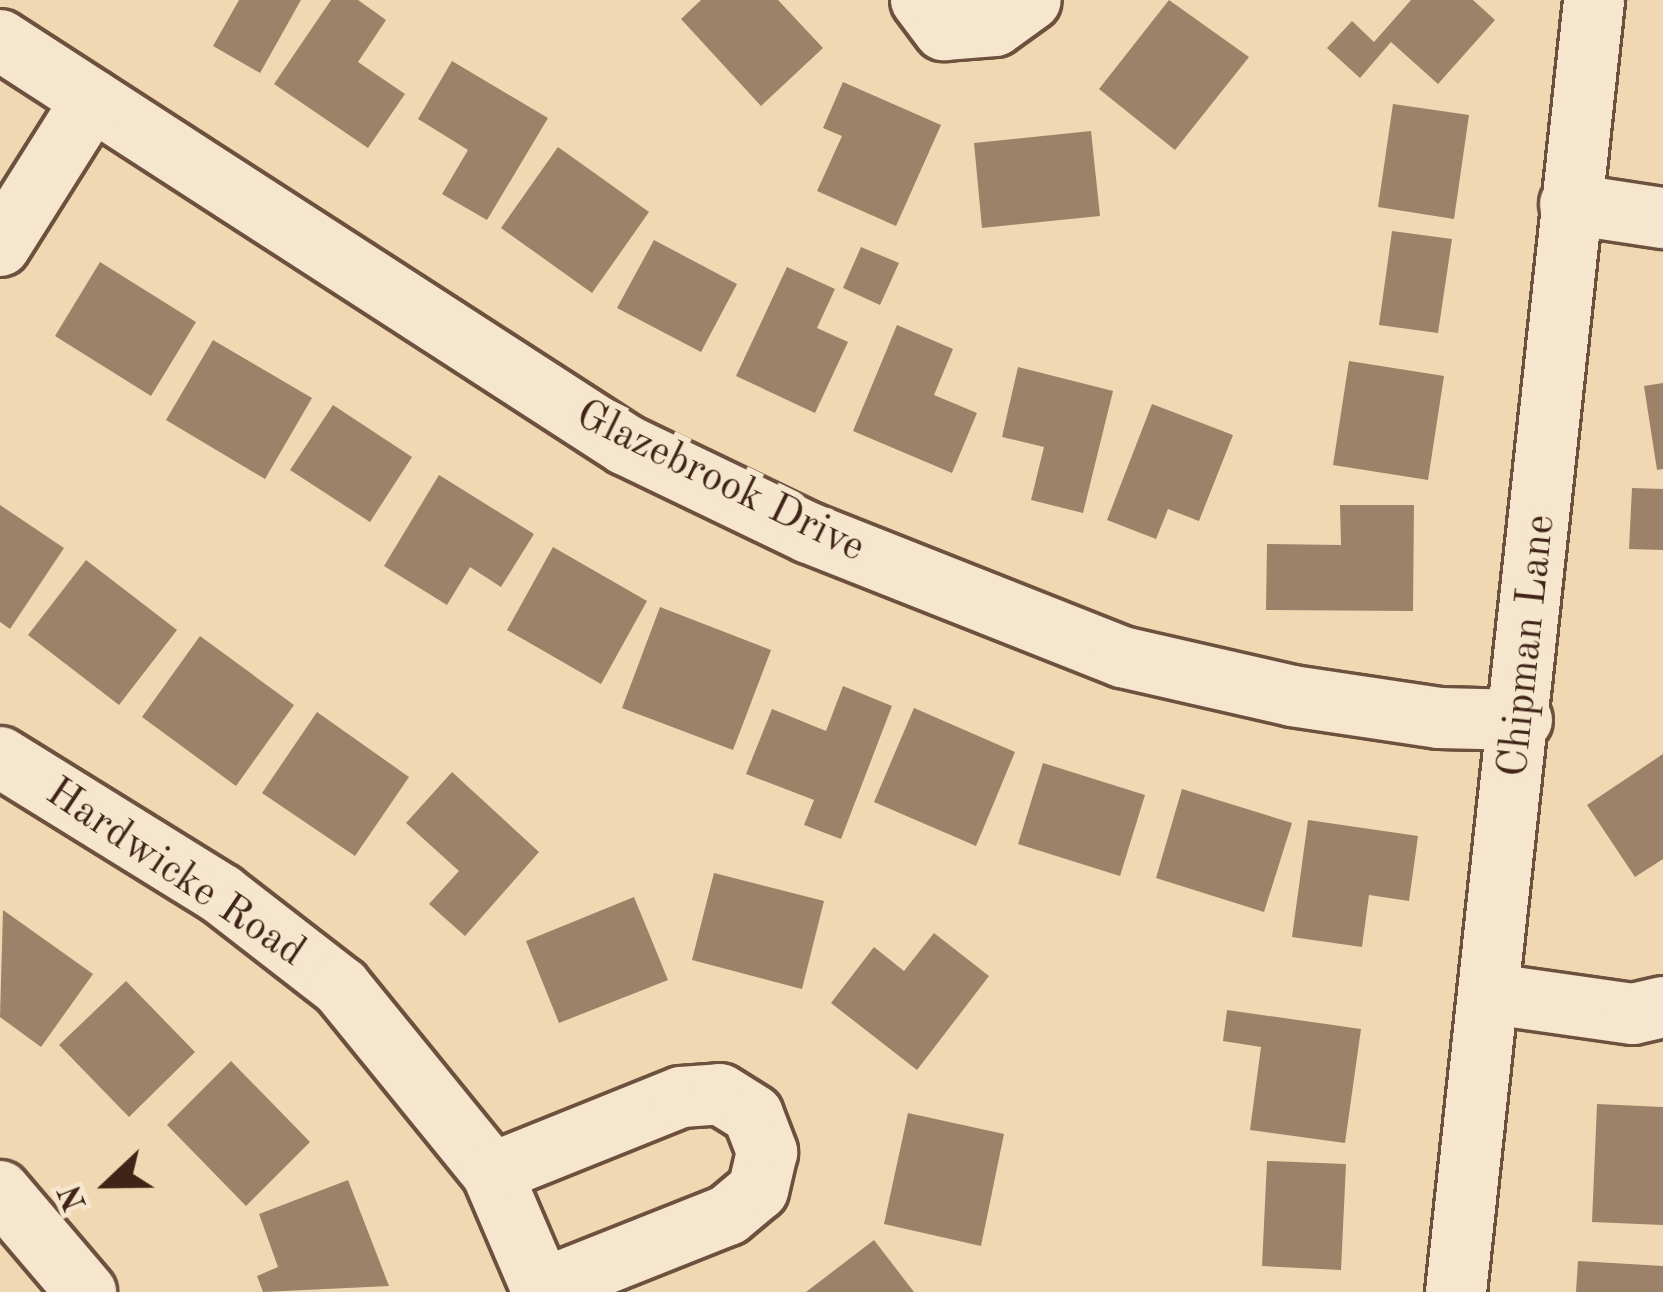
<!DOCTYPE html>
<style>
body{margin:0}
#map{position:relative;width:1663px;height:1292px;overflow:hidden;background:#f0d9b2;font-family:"Old Standard TT",serif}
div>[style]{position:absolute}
.building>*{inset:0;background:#9c8268}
.roads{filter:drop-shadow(3px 0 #6d513e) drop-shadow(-3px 0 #6d513e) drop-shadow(0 3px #6d513e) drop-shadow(0 -3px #6d513e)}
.minor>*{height:60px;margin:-30px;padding:0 30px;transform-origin:30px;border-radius:30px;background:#f5e6cd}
span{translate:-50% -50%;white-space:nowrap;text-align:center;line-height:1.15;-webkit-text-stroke:12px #f5e6cd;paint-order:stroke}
.street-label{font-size:42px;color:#412418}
.north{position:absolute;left:48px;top:1124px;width:120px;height:120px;-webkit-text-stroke:9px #f5e6cd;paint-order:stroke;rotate:248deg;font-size:33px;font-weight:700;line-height:48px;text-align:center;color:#412418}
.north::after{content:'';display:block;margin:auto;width:42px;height:54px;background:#412418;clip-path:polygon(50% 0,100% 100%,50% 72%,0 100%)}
</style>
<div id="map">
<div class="building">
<i style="clip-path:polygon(239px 0,301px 0,260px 73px,213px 46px)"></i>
<i style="clip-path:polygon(331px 0,358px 0,386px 20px,358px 62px,405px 94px,368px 148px,274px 84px)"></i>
<i style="clip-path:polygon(701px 0,778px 0,823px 48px,761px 106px,681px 19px)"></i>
<i style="clip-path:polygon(1169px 0,1249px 57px,1175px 150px,1099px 89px)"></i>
<i style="clip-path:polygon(1411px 0,1473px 0,1495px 20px,1438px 84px,1391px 42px,1360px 78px,1327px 48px,1352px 21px,1374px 42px)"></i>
<i style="clip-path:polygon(452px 61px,548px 118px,487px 220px,442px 194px,468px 150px,418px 119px)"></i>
<i style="clip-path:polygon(843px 82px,941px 125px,896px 226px,817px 191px,842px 136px,823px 128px)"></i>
<i style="clip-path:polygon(1393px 104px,1469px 115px,1454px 219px,1378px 207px)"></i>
<i style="clip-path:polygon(1091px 131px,1100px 216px,982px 228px,974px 143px)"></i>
<i style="clip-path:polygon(558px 147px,649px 212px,592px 293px,501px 228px)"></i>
<i style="clip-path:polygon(1392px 231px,1452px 239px,1438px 333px,1379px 325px)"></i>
<i style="clip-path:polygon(654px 240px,737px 284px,701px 352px,617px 308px)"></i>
<i style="clip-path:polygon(861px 247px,899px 263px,880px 305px,843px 288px)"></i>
<i style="clip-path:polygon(100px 262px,196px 322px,151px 396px,55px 336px)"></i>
<i style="clip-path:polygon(787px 267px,835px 289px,817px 328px,848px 342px,815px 413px,736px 376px)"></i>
<i style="clip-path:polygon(897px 325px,953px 349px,934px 395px,977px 413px,952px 473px,853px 431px)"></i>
<i style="clip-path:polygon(213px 340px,312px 398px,265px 479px,166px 420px)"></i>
<i style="clip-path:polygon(1349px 361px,1444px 376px,1428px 480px,1333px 465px)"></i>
<i style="clip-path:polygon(1018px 367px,1113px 391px,1083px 513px,1031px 500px,1044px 447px,1002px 437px)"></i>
<i style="clip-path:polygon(1663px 383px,1663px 469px,1657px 470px,1644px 386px)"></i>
<i style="clip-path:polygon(1152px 404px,1233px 435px,1199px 521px,1168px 509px,1156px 539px,1107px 520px)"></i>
<i style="clip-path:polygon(333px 405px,412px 457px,370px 522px,290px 470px)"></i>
<i style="clip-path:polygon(439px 475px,534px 534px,501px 587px,470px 567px,447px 605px,384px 566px)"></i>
<i style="clip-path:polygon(1632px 488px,1663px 489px,1663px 550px,1629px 549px)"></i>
<i style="clip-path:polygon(0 505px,64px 548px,10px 629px,0 622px)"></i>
<i style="clip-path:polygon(1340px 505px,1414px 505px,1413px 611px,1266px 610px,1267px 544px,1341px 545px)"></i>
<i style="clip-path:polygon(553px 547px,647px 601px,601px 684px,507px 630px)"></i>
<i style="clip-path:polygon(86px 560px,177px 630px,119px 705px,28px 635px)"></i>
<i style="clip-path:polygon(660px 607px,771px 650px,733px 750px,622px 708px)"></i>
<i style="clip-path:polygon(200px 636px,294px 705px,236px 786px,142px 717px)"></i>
<i style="clip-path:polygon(843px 686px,892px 706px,841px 839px,804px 825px,814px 800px,746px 774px,772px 709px,826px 731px)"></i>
<i style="clip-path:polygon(914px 708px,1015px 752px,976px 846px,874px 802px)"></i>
<i style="clip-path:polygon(317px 712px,409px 777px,355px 856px,262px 793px)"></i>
<i style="clip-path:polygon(1663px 754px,1663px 859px,1635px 877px,1587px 805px)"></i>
<i style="clip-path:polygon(1043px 763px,1145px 795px,1120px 876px,1018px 844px)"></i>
<i style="clip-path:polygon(452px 772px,539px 852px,465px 936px,429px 904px,459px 871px,406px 823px)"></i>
<i style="clip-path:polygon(1182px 789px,1292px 823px,1264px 912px,1156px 878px)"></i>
<i style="clip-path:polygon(1308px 820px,1418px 836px,1409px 901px,1369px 895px,1362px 947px,1292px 937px)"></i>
<i style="clip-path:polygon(714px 873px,824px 901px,802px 989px,692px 960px)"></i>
<i style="clip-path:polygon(634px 897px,668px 980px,559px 1023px,526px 941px)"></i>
<i style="clip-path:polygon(3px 910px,93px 974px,41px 1047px,0 1017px)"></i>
<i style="clip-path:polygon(934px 933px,989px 976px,917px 1070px,831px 1003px,874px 947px,904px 971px)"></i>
<i style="clip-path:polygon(126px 981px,195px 1052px,129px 1117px,59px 1045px)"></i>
<i style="clip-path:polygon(1227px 1010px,1361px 1029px,1345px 1143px,1250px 1130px,1261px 1047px,1223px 1041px)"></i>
<i style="clip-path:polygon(231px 1061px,310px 1142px,246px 1206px,167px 1125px)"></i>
<i style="clip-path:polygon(1597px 1104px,1663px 1107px,1663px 1225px,1592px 1222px)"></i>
<i style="clip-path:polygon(908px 1113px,1004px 1134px,981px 1246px,884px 1224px)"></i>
<i style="clip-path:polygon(1267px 1161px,1346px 1164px,1341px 1270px,1262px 1266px)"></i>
<i style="clip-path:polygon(348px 1180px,389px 1286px,263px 1292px,257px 1276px,278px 1267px,259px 1214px)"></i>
<i style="clip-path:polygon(874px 1240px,914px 1292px,806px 1292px)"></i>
<i style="clip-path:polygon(1578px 1261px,1663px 1266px,1663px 1292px,1576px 1292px)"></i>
</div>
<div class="roads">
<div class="minor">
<i style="left:921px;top:0;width:38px;rotate:53deg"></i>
<i style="left:944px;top:30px;width:51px;rotate:-4.5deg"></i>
<i style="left:995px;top:26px;width:44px;rotate:-35.8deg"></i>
<i style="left:0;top:40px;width:746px;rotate:32.9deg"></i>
<i style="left:626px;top:445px;width:203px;rotate:25.7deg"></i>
<i style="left:809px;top:533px;width:337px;rotate:21.6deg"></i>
<i style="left:1122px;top:657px;width:174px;rotate:12.9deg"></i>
<i style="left:1292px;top:696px;width:149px;rotate:8.5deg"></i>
<i style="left:1439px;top:718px;width:83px;rotate:1.4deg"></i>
<i style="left:1570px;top:204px;width:94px;rotate:8.6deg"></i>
<i style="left:0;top:246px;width:173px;rotate:-57.8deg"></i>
<i style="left:0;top:757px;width:260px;rotate:31.8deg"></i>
<i style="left:221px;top:894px;width:152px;rotate:37.8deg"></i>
<i style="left:341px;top:987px;width:240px;rotate:50.9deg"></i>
<i style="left:492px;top:1173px;width:129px;rotate:66.8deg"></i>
<i style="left:1492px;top:994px;width:142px;rotate:8.1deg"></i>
<i style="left:1633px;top:1014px;width:31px;rotate:-13deg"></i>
<i style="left:492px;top:1173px;width:204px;rotate:-21.9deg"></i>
<i style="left:681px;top:1097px;width:39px;rotate:-4deg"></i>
<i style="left:720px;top:1094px;width:39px;rotate:32deg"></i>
<i style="left:753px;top:1115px;width:40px;rotate:69deg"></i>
<i style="left:767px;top:1152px;width:39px;rotate:103deg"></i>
<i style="left:758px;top:1190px;width:39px;rotate:140deg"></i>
<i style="left:728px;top:1215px;width:200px;rotate:158.3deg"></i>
<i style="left:0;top:1191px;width:133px;rotate:49.6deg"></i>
<i style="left:1456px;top:1292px;width:1299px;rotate:-83.9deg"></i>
</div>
</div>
<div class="street-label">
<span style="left:720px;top:482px;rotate:26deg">Glazebrook Drive</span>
<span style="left:1528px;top:646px;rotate:-84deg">Chipman Lane</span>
<span style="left:175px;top:873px;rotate:34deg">Hardwicke Road</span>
</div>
<div class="north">N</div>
</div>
